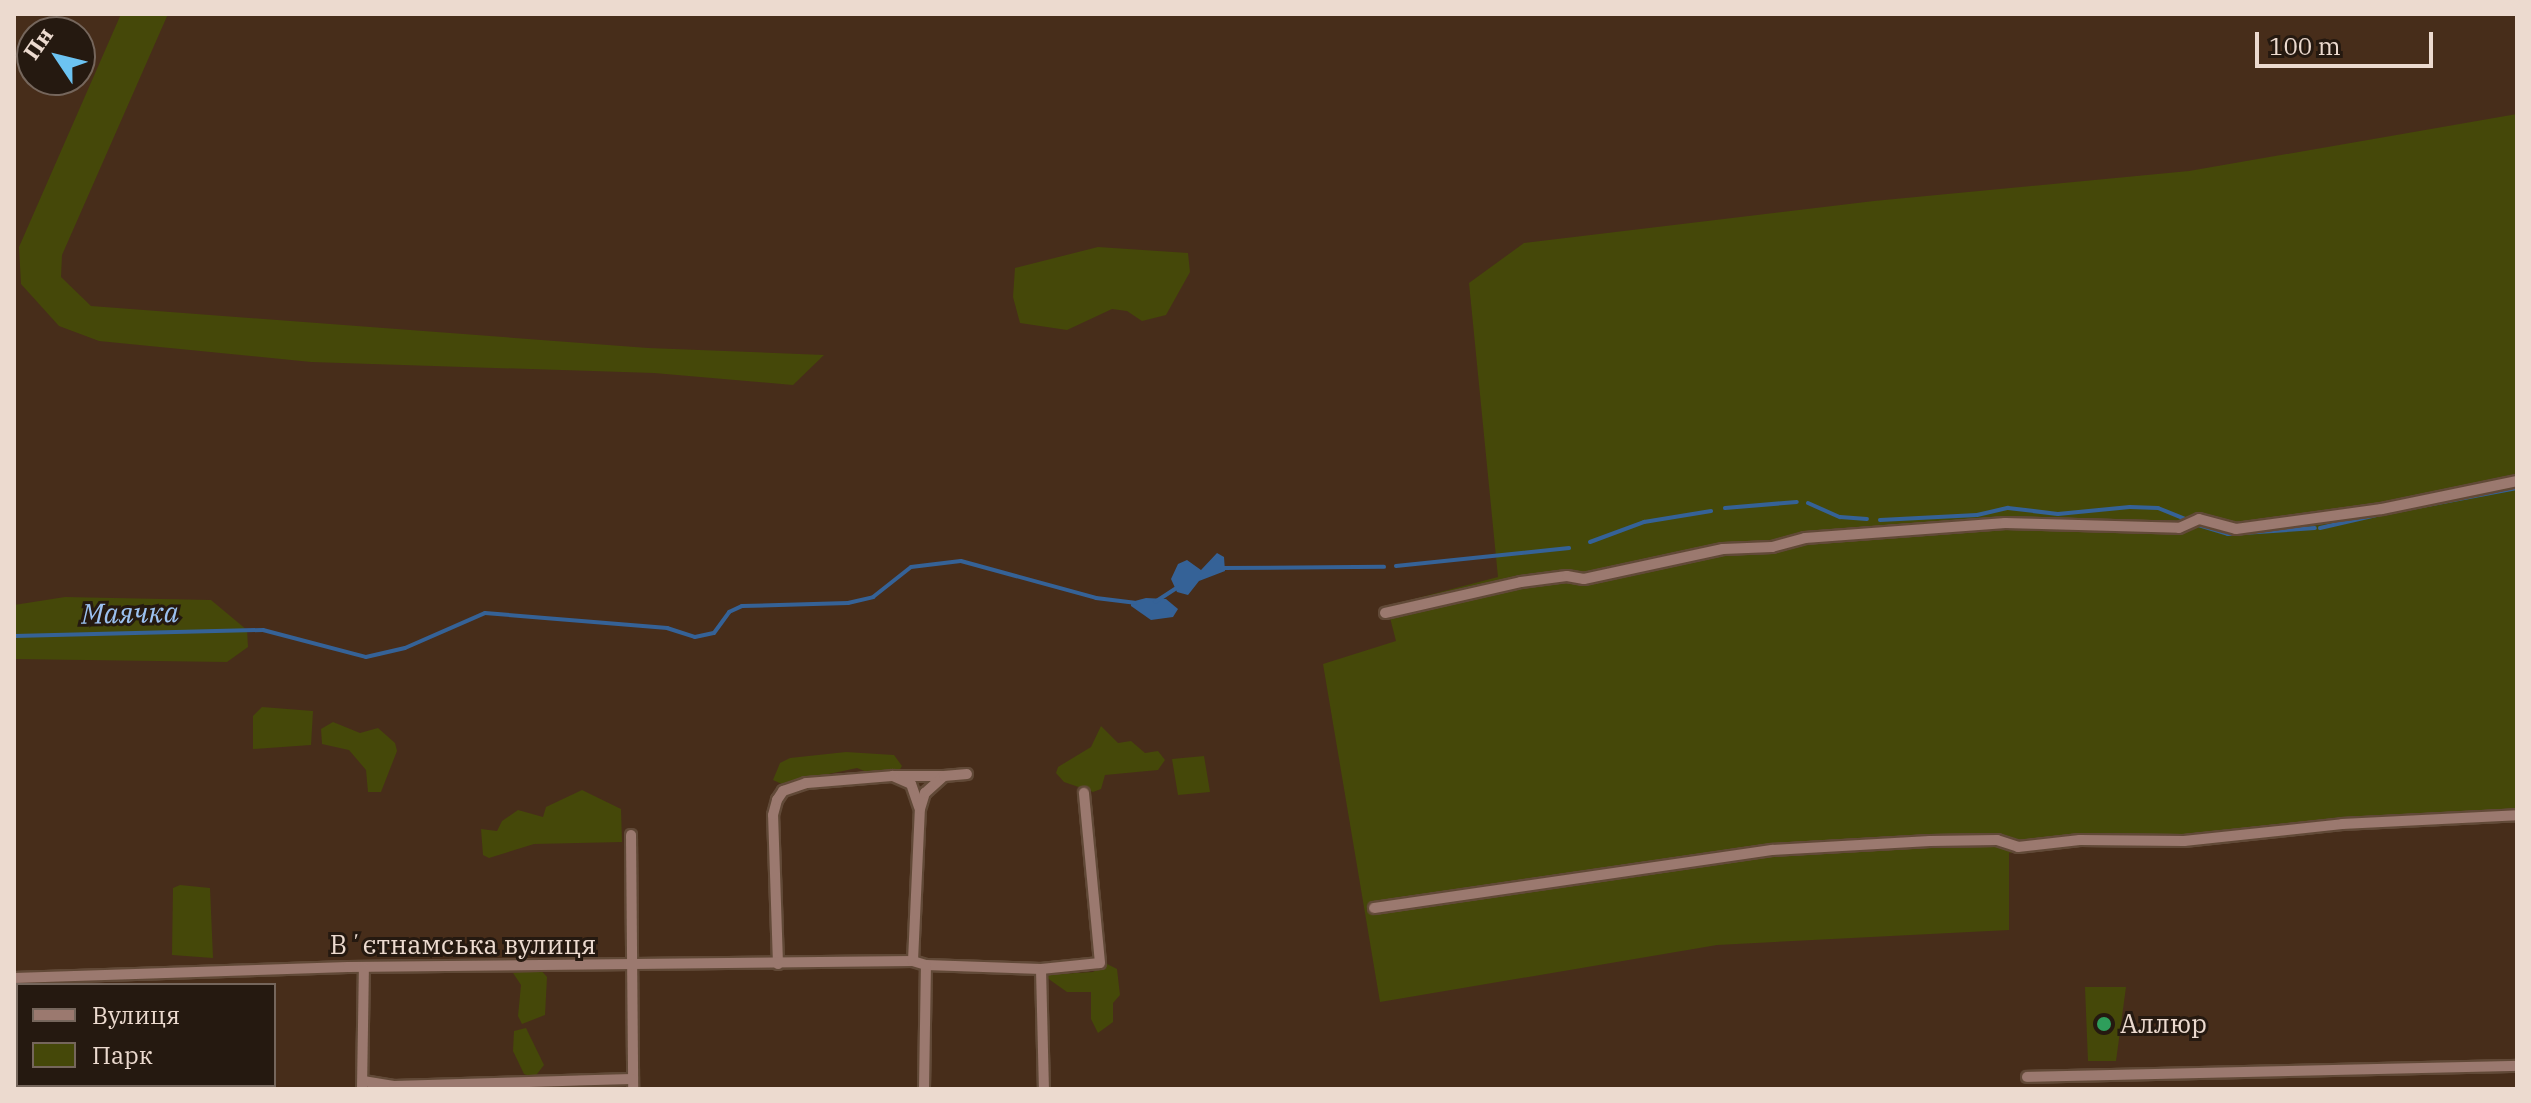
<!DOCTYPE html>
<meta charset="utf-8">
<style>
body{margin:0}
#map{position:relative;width:2531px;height:1103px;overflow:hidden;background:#472d1a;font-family:"IBM Plex Serif",serif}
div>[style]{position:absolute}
.green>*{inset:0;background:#454809}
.water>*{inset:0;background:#356297}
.stream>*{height:4px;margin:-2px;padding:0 2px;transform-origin:2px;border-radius:2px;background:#356297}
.roads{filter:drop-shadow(2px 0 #614937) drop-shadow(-2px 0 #614937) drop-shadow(0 2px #614937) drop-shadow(0 -2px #614937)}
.minor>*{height:10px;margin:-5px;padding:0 5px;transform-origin:5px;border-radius:5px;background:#9b796f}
.dots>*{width:22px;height:22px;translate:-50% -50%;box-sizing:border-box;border:4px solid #251910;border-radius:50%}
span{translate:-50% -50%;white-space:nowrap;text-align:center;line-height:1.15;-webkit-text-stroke:6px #251910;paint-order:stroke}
.street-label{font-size:26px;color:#ecdacf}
.poi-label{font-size:26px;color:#ecdacf}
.left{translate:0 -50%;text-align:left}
.water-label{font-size:28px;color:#9cc1f0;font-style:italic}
.frame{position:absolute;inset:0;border:16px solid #ecdacf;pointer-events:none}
.legend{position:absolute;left:16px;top:983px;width:260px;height:104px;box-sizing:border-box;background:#251910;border:2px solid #75665c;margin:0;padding:10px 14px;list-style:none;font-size:24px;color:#ecdacf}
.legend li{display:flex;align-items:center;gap:16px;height:40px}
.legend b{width:40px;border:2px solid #75665c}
.north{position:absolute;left:16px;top:16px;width:80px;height:80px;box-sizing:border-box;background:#251910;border:2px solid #75665c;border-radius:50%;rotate:305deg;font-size:22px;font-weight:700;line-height:32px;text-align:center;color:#ecdacf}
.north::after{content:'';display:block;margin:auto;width:28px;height:36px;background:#6cc3f2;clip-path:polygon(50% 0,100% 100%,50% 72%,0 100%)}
.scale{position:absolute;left:2255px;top:32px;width:178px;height:36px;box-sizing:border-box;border:4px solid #ecdacf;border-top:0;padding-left:10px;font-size:24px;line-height:28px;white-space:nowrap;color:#ecdacf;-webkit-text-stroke:6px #251910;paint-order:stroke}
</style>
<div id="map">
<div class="green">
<i style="clip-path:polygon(121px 14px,168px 14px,62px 255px,61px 277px,91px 306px,648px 348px,824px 355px,793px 385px,654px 373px,311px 362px,99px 341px,59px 326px,21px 284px,19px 247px)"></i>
<i style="clip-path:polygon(2517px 114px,2517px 821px,2122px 839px,2009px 853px,2009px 930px,1717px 945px,1380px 1002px,1323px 664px,1396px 641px,1387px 606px,1498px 577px,1469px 283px,1524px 243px,1874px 201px,2189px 171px)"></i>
<i style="clip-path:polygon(1098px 247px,1188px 253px,1190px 272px,1166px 315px,1142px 321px,1127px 311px,1112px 309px,1067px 330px,1020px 323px,1013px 297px,1015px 268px)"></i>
<i style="clip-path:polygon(65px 597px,211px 600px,247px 630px,248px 647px,227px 662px,14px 659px,14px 605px)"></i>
<i style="clip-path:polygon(262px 707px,313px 711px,311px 745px,253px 749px,253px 716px)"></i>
<i style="clip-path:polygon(333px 722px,360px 733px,378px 728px,395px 743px,397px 751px,381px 792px,368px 792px,366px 770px,349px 750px,322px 744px,321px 729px)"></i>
<i style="clip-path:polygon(1101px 726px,1118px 743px,1131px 741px,1145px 753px,1158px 751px,1165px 760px,1158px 770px,1105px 775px,1101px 789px,1093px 792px,1064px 782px,1056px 773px,1058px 767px,1091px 747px)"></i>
<i style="clip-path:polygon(846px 752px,894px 755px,902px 766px,899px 771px,874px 775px,857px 768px,782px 784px,773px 780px,780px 763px,790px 758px)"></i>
<i style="clip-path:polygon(1204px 756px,1210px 792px,1178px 795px,1172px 759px)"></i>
<i style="clip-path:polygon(582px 790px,621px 809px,622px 842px,534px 844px,489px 858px,483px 855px,481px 829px,497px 831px,502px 821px,518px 810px,543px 817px,546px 807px)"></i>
<i style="clip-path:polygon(180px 885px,210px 888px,213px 958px,172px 955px,173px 888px)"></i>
<i style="clip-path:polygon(1105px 963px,1117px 969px,1120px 995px,1113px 1003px,1113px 1022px,1098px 1033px,1091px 1019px,1091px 992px,1067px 992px,1043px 975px,1093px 972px)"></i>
<i style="clip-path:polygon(539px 968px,547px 977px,545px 1015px,522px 1024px,518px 1016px,521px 985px,513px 973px)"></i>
<i style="clip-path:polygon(2085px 987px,2126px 987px,2116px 1061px,2088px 1061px)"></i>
<i style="clip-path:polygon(526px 1028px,544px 1065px,534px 1078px,524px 1074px,513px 1051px,514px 1031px)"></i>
</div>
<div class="water">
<i style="clip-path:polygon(1217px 553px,1224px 557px,1225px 571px,1199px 581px,1188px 595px,1177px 592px,1171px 579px,1178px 564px,1187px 560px,1201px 570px)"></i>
<i style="clip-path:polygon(1146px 598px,1166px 599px,1178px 609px,1173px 617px,1151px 620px,1131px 606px,1131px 602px)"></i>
</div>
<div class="stream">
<i style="left:1808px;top:503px;width:35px;rotate:24deg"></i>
<i style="left:1840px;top:517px;width:27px;rotate:4deg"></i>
<i style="left:1725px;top:508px;width:72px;rotate:-4.8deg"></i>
<i style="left:2401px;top:510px;width:118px;rotate:-10.7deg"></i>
<i style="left:1880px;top:520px;width:97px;rotate:-3deg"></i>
<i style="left:1977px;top:515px;width:32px;rotate:-13deg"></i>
<i style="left:2008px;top:508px;width:50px;rotate:6.8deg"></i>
<i style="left:2058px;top:514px;width:72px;rotate:-5.6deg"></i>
<i style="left:2130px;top:507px;width:28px;rotate:2deg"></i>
<i style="left:2158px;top:508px;width:31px;rotate:22deg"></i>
<i style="left:2195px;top:524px;width:34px;rotate:17deg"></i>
<i style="left:2228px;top:534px;width:87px;rotate:-3.9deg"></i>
<i style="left:2320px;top:528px;width:67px;rotate:-13deg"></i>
<i style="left:1590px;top:542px;width:58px;rotate:-20.3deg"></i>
<i style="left:1644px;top:522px;width:68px;rotate:-9.3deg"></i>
<i style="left:1396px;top:566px;width:174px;rotate:-5.9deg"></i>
<i style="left:1222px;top:568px;width:162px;rotate:-0.4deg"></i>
<i style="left:1155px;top:602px;width:27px;rotate:-33deg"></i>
<i style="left:14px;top:636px;width:249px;rotate:-1.4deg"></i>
<i style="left:263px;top:630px;width:106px;rotate:14.7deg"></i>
<i style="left:366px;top:657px;width:40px;rotate:-13deg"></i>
<i style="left:405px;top:648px;width:87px;rotate:-23.6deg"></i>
<i style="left:485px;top:613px;width:183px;rotate:4.7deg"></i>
<i style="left:667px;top:628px;width:29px;rotate:18deg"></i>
<i style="left:695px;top:637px;width:19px;rotate:-12deg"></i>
<i style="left:714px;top:633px;width:26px;rotate:-54deg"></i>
<i style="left:729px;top:612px;width:14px;rotate:-25deg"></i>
<i style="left:742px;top:606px;width:106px;rotate:-1.6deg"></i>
<i style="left:848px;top:603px;width:26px;rotate:-13deg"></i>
<i style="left:873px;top:597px;width:48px;rotate:-38.3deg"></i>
<i style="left:911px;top:567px;width:50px;rotate:-6.8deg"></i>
<i style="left:961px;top:561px;width:140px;rotate:15.3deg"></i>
<i style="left:1096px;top:598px;width:39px;rotate:7deg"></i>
</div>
<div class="roads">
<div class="minor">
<i style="left:1385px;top:613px;width:139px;rotate:-12.8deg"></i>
<i style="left:1521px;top:582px;width:46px;rotate:-7.4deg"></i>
<i style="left:1567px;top:576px;width:17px;rotate:10deg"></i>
<i style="left:1584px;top:579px;width:142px;rotate:-12.2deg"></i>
<i style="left:1723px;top:549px;width:49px;rotate:-2.3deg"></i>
<i style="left:1772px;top:547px;width:34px;rotate:-15deg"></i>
<i style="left:1805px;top:538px;width:201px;rotate:-4.3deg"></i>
<i style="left:2005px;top:523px;width:174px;rotate:1.6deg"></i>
<i style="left:2179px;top:528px;width:22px;rotate:-24deg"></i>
<i style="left:2199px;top:519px;width:38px;rotate:15deg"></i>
<i style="left:2236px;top:529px;width:147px;rotate:-7.8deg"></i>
<i style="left:2382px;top:509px;width:138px;rotate:-11.7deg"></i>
<i style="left:919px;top:807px;width:24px;rotate:-109deg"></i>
<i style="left:911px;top:784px;width:20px;rotate:-156deg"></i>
<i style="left:893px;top:776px;width:51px"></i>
<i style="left:631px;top:835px;width:254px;rotate:89.5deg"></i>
<i style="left:1374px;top:908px;width:402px;rotate:-8.3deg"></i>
<i style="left:1772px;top:850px;width:158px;rotate:-3.3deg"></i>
<i style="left:1930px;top:841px;width:67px;rotate:-0.9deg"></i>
<i style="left:1997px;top:840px;width:22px;rotate:18deg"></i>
<i style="left:2018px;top:847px;width:62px;rotate:-6.4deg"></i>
<i style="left:2080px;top:840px;width:104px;rotate:0.6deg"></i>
<i style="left:2184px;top:841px;width:159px;rotate:-6.1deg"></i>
<i style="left:2342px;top:824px;width:175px;rotate:-2.9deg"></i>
<i style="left:778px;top:964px;width:149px;rotate:-91.9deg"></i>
<i style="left:773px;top:815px;width:16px;rotate:-75deg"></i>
<i style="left:777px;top:800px;width:11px;rotate:-56deg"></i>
<i style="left:783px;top:791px;width:24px;rotate:-19deg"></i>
<i style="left:806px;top:783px;width:87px;rotate:-4.6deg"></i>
<i style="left:926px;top:965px;width:115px;rotate:2deg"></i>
<i style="left:1041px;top:969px;width:59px;rotate:-5.8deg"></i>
<i style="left:1100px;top:963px;width:171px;rotate:-95.4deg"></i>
<i style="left:1041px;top:969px;width:120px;rotate:88.6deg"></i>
<i style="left:14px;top:978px;width:334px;rotate:-1.9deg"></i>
<i style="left:348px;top:967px;width:565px;rotate:-0.61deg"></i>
<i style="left:2027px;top:1077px;width:490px;rotate:-1.3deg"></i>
<i style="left:363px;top:1081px;width:31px;rotate:9deg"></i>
<i style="left:394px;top:1086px;width:238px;rotate:-1.7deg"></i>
<i style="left:72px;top:1085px;width:4px;rotate:90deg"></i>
<i style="left:362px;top:1089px;width:121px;rotate:-89.1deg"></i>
<i style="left:924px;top:1089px;width:124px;rotate:-89.1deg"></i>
<i style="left:926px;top:965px;width:14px;rotate:-163deg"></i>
<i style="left:913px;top:961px;width:152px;rotate:-87.4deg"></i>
<i style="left:920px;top:809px;width:17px;rotate:-73deg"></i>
<i style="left:925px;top:793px;width:25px;rotate:-42deg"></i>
<i style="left:944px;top:776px;width:23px;rotate:-5deg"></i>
</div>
</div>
<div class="dots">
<i style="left:2104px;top:1024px;background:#2e9e5b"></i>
</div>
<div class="street-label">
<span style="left:463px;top:945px">Вʼєтнамська вулиця</span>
</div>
<div class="poi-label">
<span class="left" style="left:2120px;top:1024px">Аллюр</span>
</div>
<div class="water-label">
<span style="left:130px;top:613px;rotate:-1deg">Маячка</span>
</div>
<div class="frame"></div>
<ul class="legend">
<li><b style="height:10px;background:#9b796f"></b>Вулиця</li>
<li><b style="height:22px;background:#454809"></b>Парк</li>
</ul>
<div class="north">Пн</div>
<div class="scale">100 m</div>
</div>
